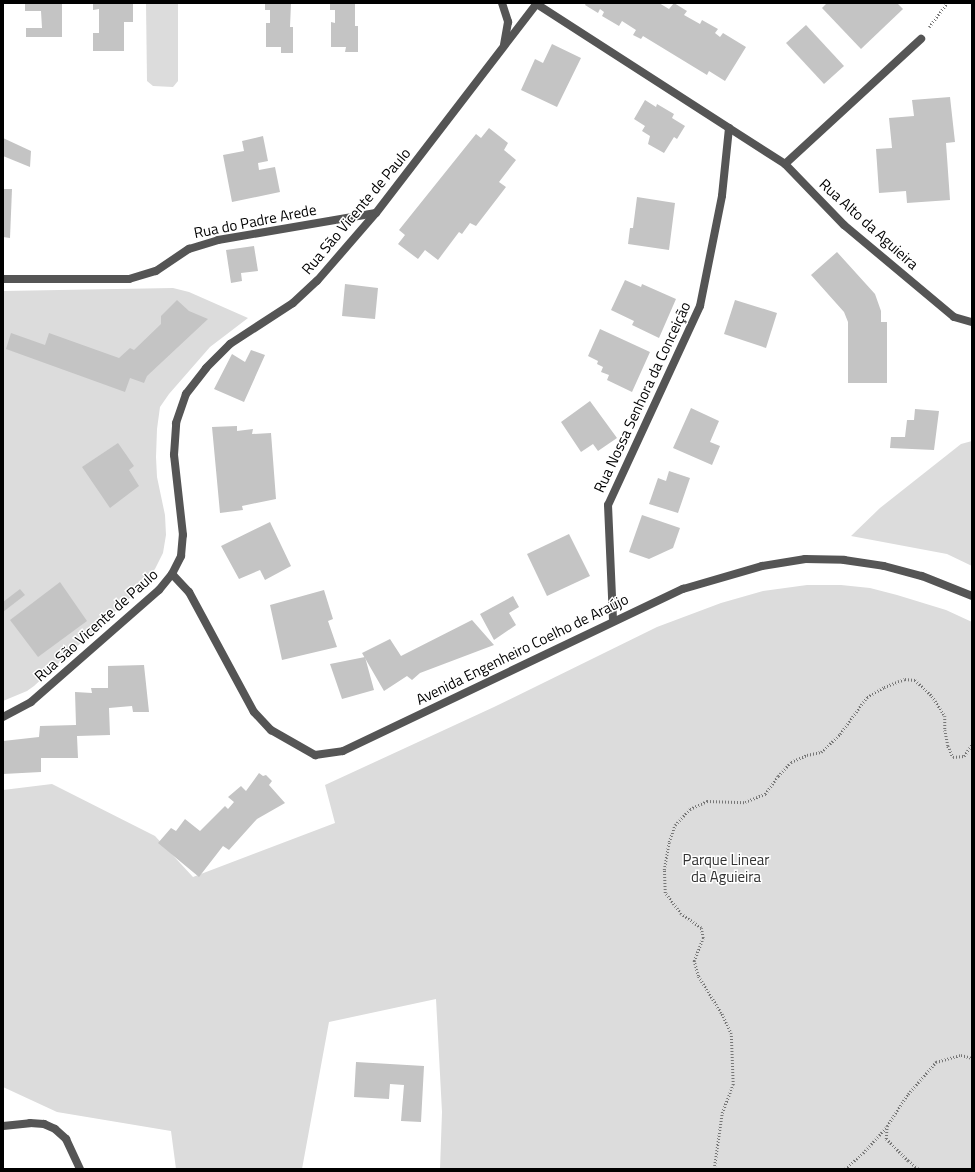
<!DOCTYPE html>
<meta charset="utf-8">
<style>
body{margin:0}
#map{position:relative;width:975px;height:1172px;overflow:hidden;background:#fff;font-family:"Titillium Web",sans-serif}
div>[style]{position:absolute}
.green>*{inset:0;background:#dcdcdc}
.building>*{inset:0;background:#c4c4c4}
.path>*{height:2.5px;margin-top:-1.25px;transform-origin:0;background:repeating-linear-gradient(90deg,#777 0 1px,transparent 0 3px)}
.minor>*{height:8px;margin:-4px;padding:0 4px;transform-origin:4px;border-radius:4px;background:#555}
span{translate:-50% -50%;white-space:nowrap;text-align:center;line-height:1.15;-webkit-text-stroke:3px #fff;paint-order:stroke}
.street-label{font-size:15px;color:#000}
.park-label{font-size:15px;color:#333}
.frame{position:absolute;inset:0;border:4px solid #000;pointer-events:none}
</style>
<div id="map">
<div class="green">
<i style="clip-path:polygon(146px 3px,178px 3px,178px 81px,173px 87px,153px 86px,147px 81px)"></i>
<i style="clip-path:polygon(173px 288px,189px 292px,248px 318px,210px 347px,169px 394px,160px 407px,157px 429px,156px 457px,157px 477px,165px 515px,166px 535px,163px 553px,155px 569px,131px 597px,34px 686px,27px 691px,3px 701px,3px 291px)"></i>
<i style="clip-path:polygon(972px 441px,972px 566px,947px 554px,851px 536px,880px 508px,961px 444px)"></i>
<i style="clip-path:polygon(807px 585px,841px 585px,870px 588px,897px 595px,946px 610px,972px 622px,972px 1169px,440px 1169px,442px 1112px,436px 999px,329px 1022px,302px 1169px,176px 1169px,171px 1131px,57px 1112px,3px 1087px,3px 790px,52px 784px,155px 836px,193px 877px,335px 823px,325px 785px,494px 707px,657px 627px,721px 603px,763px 591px)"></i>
</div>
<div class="building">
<i style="clip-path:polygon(25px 3px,62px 3px,62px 37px,26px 37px,26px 28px,42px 28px,41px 11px,25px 11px)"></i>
<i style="clip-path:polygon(93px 3px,133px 3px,133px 22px,124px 22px,124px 51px,93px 51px,93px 33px,99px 33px,99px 9px,93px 10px)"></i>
<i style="clip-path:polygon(265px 3px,291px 3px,290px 27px,293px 27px,293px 53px,281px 53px,281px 47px,266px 47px,266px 23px,270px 23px,270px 10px,265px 10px)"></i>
<i style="clip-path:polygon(330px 3px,355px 3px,355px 26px,358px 26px,358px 52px,345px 52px,346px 47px,331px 47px,331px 22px,335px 23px,335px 10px,330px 10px)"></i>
<i style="clip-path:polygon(586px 3px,659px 3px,669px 9px,674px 3px,687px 11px,684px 15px,700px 24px,702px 20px,718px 29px,715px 33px,720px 37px,723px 33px,746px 47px,725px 81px,709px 71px,707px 75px,643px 36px,641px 39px,633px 35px,636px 30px,622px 21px,619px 26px,602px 16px,604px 12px,600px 9px,598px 13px,585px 5px)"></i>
<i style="clip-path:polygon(827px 3px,897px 3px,903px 9px,861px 49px,822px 8px)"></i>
<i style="clip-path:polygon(806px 25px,844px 66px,824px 84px,786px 43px)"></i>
<i style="clip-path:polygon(552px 44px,581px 58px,557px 107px,521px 90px,535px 59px,543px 63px)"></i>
<i style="clip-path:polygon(950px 97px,955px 142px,946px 143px,950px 200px,907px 203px,906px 191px,879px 193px,876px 149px,892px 148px,889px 118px,914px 116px,912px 100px)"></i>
<i style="clip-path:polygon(645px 100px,656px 107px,657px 104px,674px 114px,672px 118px,685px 126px,677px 139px,674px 137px,664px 153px,648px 144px,650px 136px,642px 131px,645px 126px,634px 119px)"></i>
<i style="clip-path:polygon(489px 128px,508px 143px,504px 150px,516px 160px,499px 182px,506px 187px,476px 226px,470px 223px,462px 234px,459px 232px,438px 260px,425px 250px,418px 259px,398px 244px,405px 235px,399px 230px,476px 134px,481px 138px)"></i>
<i style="clip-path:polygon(263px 136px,268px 161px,258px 163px,259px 170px,275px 167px,280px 192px,232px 202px,223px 155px,244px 151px,242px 141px)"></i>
<i style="clip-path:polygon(3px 138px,31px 151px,30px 167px,3px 156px)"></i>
<i style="clip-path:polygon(3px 189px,12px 189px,10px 238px,3px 237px)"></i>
<i style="clip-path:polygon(637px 197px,675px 203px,669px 250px,628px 244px,630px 228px,633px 228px)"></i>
<i style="clip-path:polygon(254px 246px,258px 271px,241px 273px,242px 281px,231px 283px,226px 250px)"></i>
<i style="clip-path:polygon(837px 252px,875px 294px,881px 311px,881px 322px,887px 322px,887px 383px,848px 383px,848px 322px,844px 312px,811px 275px)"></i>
<i style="clip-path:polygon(625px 280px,641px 287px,642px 284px,676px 299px,659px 338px,632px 325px,634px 321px,611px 310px)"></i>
<i style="clip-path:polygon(345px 284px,378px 288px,375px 319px,342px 316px)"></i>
<i style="clip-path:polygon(177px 300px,189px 311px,208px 319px,147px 376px,144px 383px,130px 378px,125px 392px,6px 349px,11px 333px,45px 345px,49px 333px,119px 358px,130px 348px,134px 350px,161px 324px,161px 316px)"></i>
<i style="clip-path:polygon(735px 300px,777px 313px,766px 348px,724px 334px)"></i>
<i style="clip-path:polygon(600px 329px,650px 352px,632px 392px,607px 380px,609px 375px,601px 372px,603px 367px,597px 364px,598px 361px,588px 356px)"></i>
<i style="clip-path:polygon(251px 350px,265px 355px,244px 402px,214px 389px,232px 354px,245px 362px)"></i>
<i style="clip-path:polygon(590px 401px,617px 438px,598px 451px,593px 444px,581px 452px,561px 422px)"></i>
<i style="clip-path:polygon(691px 408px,719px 421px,710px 442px,720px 446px,712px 465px,673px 448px)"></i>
<i style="clip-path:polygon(915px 409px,939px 411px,934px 450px,890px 448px,891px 437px,905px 437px,907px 420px,914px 420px)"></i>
<i style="clip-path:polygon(237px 426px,237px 431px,253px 429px,252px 434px,271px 433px,276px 499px,242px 506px,243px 510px,220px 513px,212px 427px)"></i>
<i style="clip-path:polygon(118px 443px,134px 466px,129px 470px,139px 486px,110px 508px,82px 467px)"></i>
<i style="clip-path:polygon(669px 471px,690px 478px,678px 513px,649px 504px,658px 478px,666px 481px)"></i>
<i style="clip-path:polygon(642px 515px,680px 528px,673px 548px,649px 559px,629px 552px)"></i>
<i style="clip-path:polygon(270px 522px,291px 566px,265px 580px,260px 570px,239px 579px,221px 546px)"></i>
<i style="clip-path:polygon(569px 534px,590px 576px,547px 596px,527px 554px)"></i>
<i style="clip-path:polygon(60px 582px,87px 621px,38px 657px,10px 620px)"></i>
<i style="clip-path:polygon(20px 589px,25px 595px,3px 612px,3px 602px)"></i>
<i style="clip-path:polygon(324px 590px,333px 619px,328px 621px,337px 647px,282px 660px,270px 605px)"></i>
<i style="clip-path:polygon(513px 596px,519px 607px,509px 613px,516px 625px,494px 640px,480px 614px)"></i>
<i style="clip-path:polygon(472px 620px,494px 645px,420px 673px,412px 680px,407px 676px,384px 691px,362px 653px,390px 639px,401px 656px)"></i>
<i style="clip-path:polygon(365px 657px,374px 690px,342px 699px,330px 664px)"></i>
<i style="clip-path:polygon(144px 665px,149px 712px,133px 712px,132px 706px,109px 708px,110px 735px,77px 736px,78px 758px,41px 758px,41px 772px,3px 774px,3px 741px,39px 737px,40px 726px,76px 725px,75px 692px,92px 693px,91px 688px,108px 688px,108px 666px)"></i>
<i style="clip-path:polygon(259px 773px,263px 776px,266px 775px,272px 781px,269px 785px,285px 803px,257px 819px,229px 850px,223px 846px,199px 877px,158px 843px,171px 828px,176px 831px,185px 819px,200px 831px,225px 806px,228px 809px,234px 802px,228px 797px,241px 786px,246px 791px)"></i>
<i style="clip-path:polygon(356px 1062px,424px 1066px,421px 1122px,401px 1121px,404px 1085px,390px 1084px,389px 1099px,354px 1097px)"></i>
</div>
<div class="path">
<i style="left:929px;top:27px;width:30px;rotate:-53deg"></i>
<i style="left:714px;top:1169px;width:57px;rotate:-81.9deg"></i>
<i style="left:722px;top:1113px;width:30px;rotate:-69deg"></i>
<i style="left:733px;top:1085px;width:51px;rotate:-92.2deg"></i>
<i style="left:731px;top:1034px;width:23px;rotate:-115deg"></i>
<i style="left:721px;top:1013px;width:44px;rotate:-121.9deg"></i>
<i style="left:698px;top:976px;width:16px;rotate:-105deg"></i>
<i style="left:694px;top:961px;width:25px;rotate:-69deg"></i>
<i style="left:703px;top:938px;width:10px;rotate:-101deg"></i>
<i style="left:701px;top:928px;width:24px;rotate:-145deg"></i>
<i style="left:681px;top:914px;width:26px;rotate:-127deg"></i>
<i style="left:665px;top:893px;width:23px;rotate:-92deg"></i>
<i style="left:664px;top:870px;width:28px;rotate:-80deg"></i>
<i style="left:669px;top:842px;width:18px;rotate:-71deg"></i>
<i style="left:675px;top:825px;width:22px;rotate:-47deg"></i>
<i style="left:690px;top:809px;width:19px;rotate:-25deg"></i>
<i style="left:707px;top:801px;width:38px;rotate:2deg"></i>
<i style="left:745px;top:802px;width:22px;rotate:-22deg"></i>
<i style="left:765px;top:794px;width:22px;rotate:-54deg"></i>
<i style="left:778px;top:776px;width:19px;rotate:-47deg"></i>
<i style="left:791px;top:762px;width:17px;rotate:-24deg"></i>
<i style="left:807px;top:755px;width:14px;rotate:-12deg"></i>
<i style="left:821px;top:752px;width:26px;rotate:-43deg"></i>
<i style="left:840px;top:734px;width:46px;rotate:-53.9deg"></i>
<i style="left:867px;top:697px;width:20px;rotate:-30deg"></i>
<i style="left:884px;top:687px;width:22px;rotate:-21deg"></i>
<i style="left:905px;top:679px;width:10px;rotate:6deg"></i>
<i style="left:915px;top:680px;width:23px;rotate:43deg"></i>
<i style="left:932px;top:696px;width:24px;rotate:57deg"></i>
<i style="left:945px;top:716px;width:14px;rotate:90deg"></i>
<i style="left:945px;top:730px;width:16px;rotate:79deg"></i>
<i style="left:948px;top:746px;width:12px;rotate:66deg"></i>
<i style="left:953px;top:757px;width:11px;rotate:-5deg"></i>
<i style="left:964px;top:756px;width:14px;rotate:-56deg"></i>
<i style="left:845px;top:1169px;width:24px;rotate:-42deg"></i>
<i style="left:863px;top:1153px;width:36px;rotate:-48deg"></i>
<i style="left:918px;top:1169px;width:13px;rotate:-141deg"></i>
<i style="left:908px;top:1161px;width:31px;rotate:-135deg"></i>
<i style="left:886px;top:1139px;width:13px;rotate:-86deg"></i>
<i style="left:887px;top:1126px;width:38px;rotate:-57deg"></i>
<i style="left:908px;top:1094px;width:43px;rotate:-48.8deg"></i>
<i style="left:936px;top:1062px;width:26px;rotate:-16deg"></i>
<i style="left:961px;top:1055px;width:11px;rotate:15deg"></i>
</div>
<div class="minor">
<i style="left:502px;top:3px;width:20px;rotate:72deg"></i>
<i style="left:508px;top:22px;width:23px;rotate:100deg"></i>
<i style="left:535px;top:3px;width:231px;rotate:32.8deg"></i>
<i style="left:729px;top:128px;width:68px;rotate:95.9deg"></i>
<i style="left:722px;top:196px;width:112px;rotate:101.3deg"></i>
<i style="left:700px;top:306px;width:219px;rotate:114.8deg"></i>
<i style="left:608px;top:505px;width:116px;rotate:87.5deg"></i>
<i style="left:729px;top:128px;width:67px;rotate:32.7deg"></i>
<i style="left:785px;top:164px;width:85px;rotate:46deg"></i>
<i style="left:844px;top:225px;width:143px;rotate:39.9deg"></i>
<i style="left:954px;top:317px;width:19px;rotate:16deg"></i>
<i style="left:785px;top:164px;width:185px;rotate:-42.6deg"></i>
<i style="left:3px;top:279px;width:126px"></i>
<i style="left:129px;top:279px;width:28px;rotate:-17deg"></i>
<i style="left:156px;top:271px;width:40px;rotate:-34deg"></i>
<i style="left:189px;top:249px;width:30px;rotate:-17deg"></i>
<i style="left:218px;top:240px;width:160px;rotate:-9.7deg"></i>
<i style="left:172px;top:574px;width:25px;rotate:47deg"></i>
<i style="left:189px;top:592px;width:136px;rotate:61.6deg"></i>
<i style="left:254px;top:712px;width:25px;rotate:47deg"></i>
<i style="left:271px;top:730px;width:51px;rotate:29.6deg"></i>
<i style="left:315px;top:755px;width:28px;rotate:-8deg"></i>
<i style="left:343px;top:751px;width:377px;rotate:-25.5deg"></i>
<i style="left:683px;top:589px;width:82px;rotate:-16.2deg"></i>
<i style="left:762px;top:566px;width:44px;rotate:-9.2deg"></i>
<i style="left:805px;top:559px;width:39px;rotate:1deg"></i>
<i style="left:844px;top:560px;width:40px;rotate:8.5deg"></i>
<i style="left:884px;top:566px;width:39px;rotate:15deg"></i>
<i style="left:922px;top:576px;width:54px;rotate:21.8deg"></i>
<i style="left:3px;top:717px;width:32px;rotate:-28deg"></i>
<i style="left:31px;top:702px;width:170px;rotate:-41.2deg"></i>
<i style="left:159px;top:590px;width:21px;rotate:-51deg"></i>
<i style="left:172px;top:574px;width:20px;rotate:-63deg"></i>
<i style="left:181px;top:556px;width:21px;rotate:-85deg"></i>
<i style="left:183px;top:535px;width:81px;rotate:-96.4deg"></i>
<i style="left:174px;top:455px;width:32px;rotate:-86deg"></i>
<i style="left:176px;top:423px;width:31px;rotate:-71deg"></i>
<i style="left:186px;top:394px;width:33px;rotate:-52deg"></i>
<i style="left:206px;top:368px;width:34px;rotate:-45deg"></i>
<i style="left:230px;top:344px;width:75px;rotate:-33.1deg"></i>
<i style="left:293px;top:303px;width:33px;rotate:-43deg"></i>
<i style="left:317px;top:281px;width:90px;rotate:-49.1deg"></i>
<i style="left:376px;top:213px;width:265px;rotate:-52.5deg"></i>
<i style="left:3px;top:1126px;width:27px;rotate:-6deg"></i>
<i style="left:30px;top:1123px;width:14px;rotate:4deg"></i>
<i style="left:44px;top:1124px;width:12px;rotate:24deg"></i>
<i style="left:55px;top:1129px;width:15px;rotate:42deg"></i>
<i style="left:66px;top:1139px;width:33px;rotate:65deg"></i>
</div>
<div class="street-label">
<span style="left:356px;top:211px;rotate:-50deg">Rua São Vicente de Paulo</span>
<span style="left:255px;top:221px;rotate:-11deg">Rua do Padre Arede</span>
<span style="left:869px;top:224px;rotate:42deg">Rua Alto da Aguieira</span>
<span style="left:642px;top:397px;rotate:-65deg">Rua Nossa Senhora da Conceição</span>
<span style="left:96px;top:625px;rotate:-42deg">Rua São Vicente de Paulo</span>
<span style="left:522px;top:649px;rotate:-26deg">Avenida Engenheiro Coelho de Araújo</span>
</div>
<div class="park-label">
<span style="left:726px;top:868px">Parque Linear<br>da Aguieira</span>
</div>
<div class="frame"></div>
</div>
